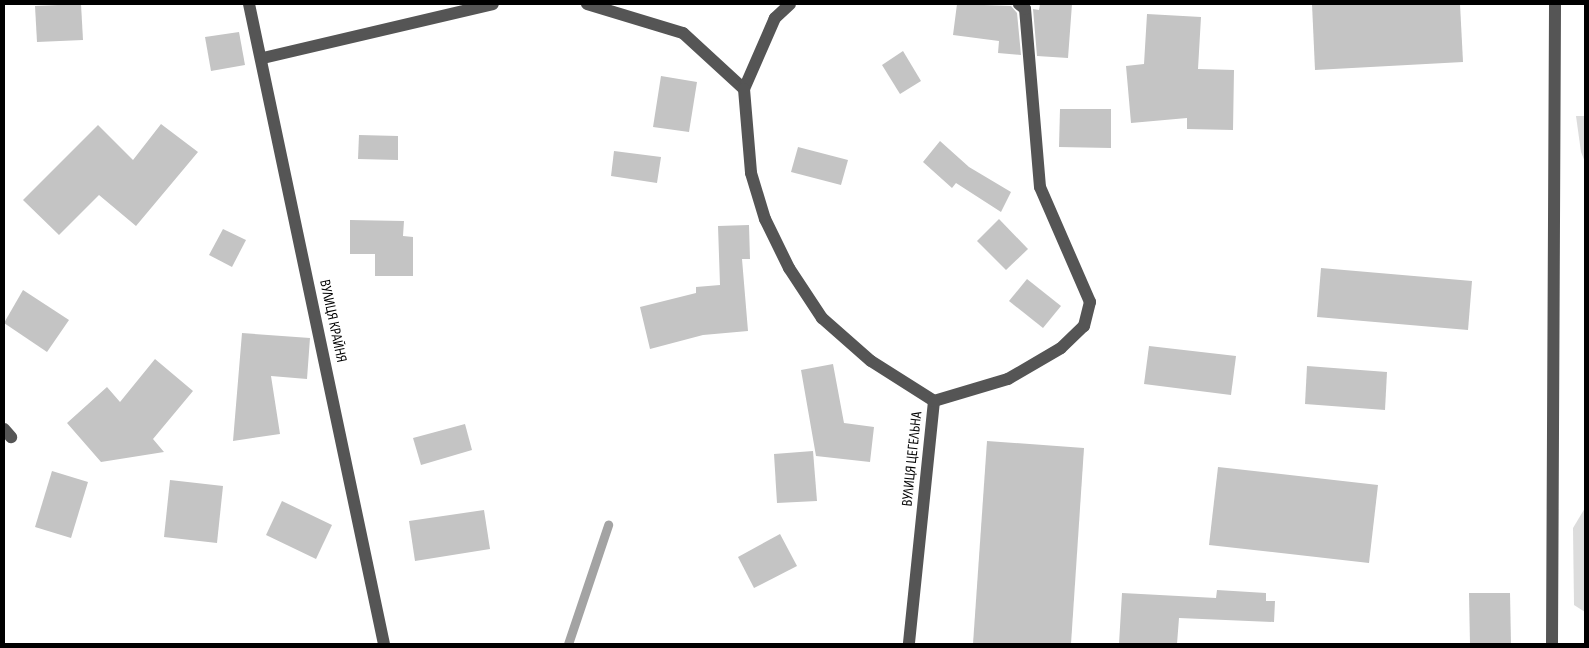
<!DOCTYPE html>
<meta charset="utf-8">
<style>
body{margin:0}
#map{position:relative;width:1589px;height:648px;overflow:hidden;background:#fff;font-family:"Sofia Sans Condensed",sans-serif}
div>[style]{position:absolute}
.green>*{inset:0;background:#dcdcdc}
.stream>*{height:9px;margin:-4.5px;padding:0 4.5px;transform-origin:4.5px;border-radius:4.5px;background:#a3a3a3}
.building>*{inset:0;background:#c4c4c4}
.minor>*{height:12px;margin:-6px;padding:0 6px;transform-origin:6px;border-radius:6px;background:#555}
span{translate:-50% -50%;white-space:nowrap;text-align:center;line-height:1.15;-webkit-text-stroke:4.5px #fff;paint-order:stroke}
.street-label{font-size:15px;color:#000}
.frame{position:absolute;inset:0;border:5px solid #000;pointer-events:none}
</style>
<div id="map">
<div class="green">
<i style="clip-path:polygon(1576px 116px,1585px 116px,1585px 162px,1581px 152px)"></i>
<i style="clip-path:polygon(1585px 508px,1585px 612px,1574px 605px,1573px 528px)"></i>
</div>
<div class="stream">
<i style="left:568px;top:644px;width:126px;rotate:-71.4deg"></i>
</div>
<div class="building">
<i style="clip-path:polygon(81px 4px,83px 40px,37px 42px,35px 6px)"></i>
<i style="clip-path:polygon(957px 4px,1011px 6px,1017px 13px,1021px 55px,998px 53px,999px 41px,953px 35px)"></i>
<i style="clip-path:polygon(1040px 4px,1072px 4px,1068px 58px,1037px 56px,1033px 9px,1039px 10px)"></i>
<i style="clip-path:polygon(1312px 4px,1460px 4px,1463px 62px,1315px 70px)"></i>
<i style="clip-path:polygon(1147px 14px,1201px 17px,1198px 69px,1234px 70px,1233px 130px,1187px 129px,1187px 118px,1131px 123px,1126px 66px,1144px 64px)"></i>
<i style="clip-path:polygon(239px 32px,245px 65px,211px 71px,205px 37px)"></i>
<i style="clip-path:polygon(903px 51px,921px 81px,900px 94px,882px 65px)"></i>
<i style="clip-path:polygon(661px 76px,697px 82px,689px 132px,653px 127px)"></i>
<i style="clip-path:polygon(1060px 109px,1111px 109px,1111px 148px,1059px 147px)"></i>
<i style="clip-path:polygon(161px 124px,198px 152px,136px 226px,99px 195px,59px 235px,23px 200px,98px 125px,133px 160px)"></i>
<i style="clip-path:polygon(359px 135px,398px 136px,398px 160px,358px 159px)"></i>
<i style="clip-path:polygon(940px 141px,969px 167px,1011px 192px,1001px 212px,956px 183px,952px 188px,923px 162px)"></i>
<i style="clip-path:polygon(798px 147px,848px 160px,841px 185px,791px 172px)"></i>
<i style="clip-path:polygon(614px 151px,661px 157px,657px 183px,611px 176px)"></i>
<i style="clip-path:polygon(999px 219px,1028px 249px,1006px 270px,977px 241px)"></i>
<i style="clip-path:polygon(350px 220px,404px 221px,403px 236px,413px 237px,413px 276px,375px 276px,375px 254px,350px 254px)"></i>
<i style="clip-path:polygon(749px 225px,750px 259px,742px 259px,748px 331px,703px 335px,650px 349px,640px 307px,696px 293px,696px 287px,720px 285px,718px 226px)"></i>
<i style="clip-path:polygon(223px 229px,246px 240px,232px 267px,209px 255px)"></i>
<i style="clip-path:polygon(1321px 268px,1472px 281px,1468px 330px,1317px 317px)"></i>
<i style="clip-path:polygon(1027px 279px,1061px 306px,1043px 328px,1009px 301px)"></i>
<i style="clip-path:polygon(23px 290px,69px 320px,47px 352px,4px 323px)"></i>
<i style="clip-path:polygon(242px 333px,310px 338px,307px 379px,271px 376px,280px 434px,233px 441px)"></i>
<i style="clip-path:polygon(1149px 346px,1236px 356px,1231px 395px,1144px 384px)"></i>
<i style="clip-path:polygon(155px 359px,193px 391px,153px 439px,164px 452px,101px 462px,67px 423px,107px 387px,120px 402px)"></i>
<i style="clip-path:polygon(833px 364px,844px 423px,874px 427px,870px 462px,816px 456px,801px 370px)"></i>
<i style="clip-path:polygon(1307px 366px,1387px 372px,1385px 410px,1305px 404px)"></i>
<i style="clip-path:polygon(465px 424px,472px 450px,421px 465px,413px 438px)"></i>
<i style="clip-path:polygon(987px 441px,1084px 448px,1071px 644px,973px 644px)"></i>
<i style="clip-path:polygon(813px 451px,817px 501px,777px 503px,774px 454px)"></i>
<i style="clip-path:polygon(1218px 467px,1378px 485px,1369px 563px,1209px 545px)"></i>
<i style="clip-path:polygon(52px 471px,88px 482px,71px 538px,35px 527px)"></i>
<i style="clip-path:polygon(170px 480px,223px 486px,217px 543px,164px 537px)"></i>
<i style="clip-path:polygon(282px 501px,332px 525px,316px 559px,266px 535px)"></i>
<i style="clip-path:polygon(484px 510px,490px 549px,415px 561px,409px 521px)"></i>
<i style="clip-path:polygon(780px 534px,797px 566px,754px 588px,738px 557px)"></i>
<i style="clip-path:polygon(1217px 590px,1266px 593px,1266px 601px,1275px 601px,1274px 622px,1179px 618px,1177px 644px,1119px 644px,1122px 593px,1216px 598px)"></i>
<i style="clip-path:polygon(1469px 593px,1510px 593px,1511px 644px,1470px 644px)"></i>
</div>
<div class="minor">
<i style="left:249px;top:4px;width:654px;rotate:78.09deg"></i>
<i style="left:587px;top:4px;width:100px;rotate:16.8deg"></i>
<i style="left:683px;top:33px;width:83px;rotate:42.6deg"></i>
<i style="left:790px;top:4px;width:21px;rotate:137deg"></i>
<i style="left:775px;top:18px;width:77px;rotate:113.6deg"></i>
<i style="left:744px;top:89px;width:84px;rotate:85.2deg"></i>
<i style="left:751px;top:173px;width:48px;rotate:73.1deg"></i>
<i style="left:765px;top:219px;width:55px;rotate:63.9deg"></i>
<i style="left:789px;top:268px;width:60px;rotate:56.6deg"></i>
<i style="left:822px;top:318px;width:65px;rotate:41.3deg"></i>
<i style="left:871px;top:361px;width:75px;rotate:32.4deg"></i>
<i style="left:934px;top:401px;width:244px;rotate:95.9deg"></i>
<i style="left:263px;top:58px;width:236px;rotate:-13.2deg"></i>
<i style="left:934px;top:401px;width:77px;rotate:-16.6deg"></i>
<i style="left:1008px;top:379px;width:61px;rotate:-30.3deg"></i>
<i style="left:1061px;top:348px;width:32px;rotate:-44deg"></i>
<i style="left:1084px;top:326px;width:25px;rotate:-76deg"></i>
<i style="left:1090px;top:302px;width:125px;rotate:-113.5deg"></i>
<i style="left:1040px;top:187px;width:179px;rotate:-94.8deg"></i>
<i style="left:1025px;top:9px;width:8px;rotate:-140deg"></i>
<i style="left:4px;top:429px;width:11px;rotate:49deg"></i>
<i style="left:1552px;top:644px;width:640px;rotate:-89.73deg"></i>
</div>
<div class="street-label">
<span style="left:333px;top:321px;rotate:78deg">ВУЛИЦЯ КРАЙНЯ</span>
<span style="left:912px;top:459px;rotate:-84deg">ВУЛИЦЯ ЦЕГЕЛЬНА</span>
</div>
<div class="frame"></div>
</div>
